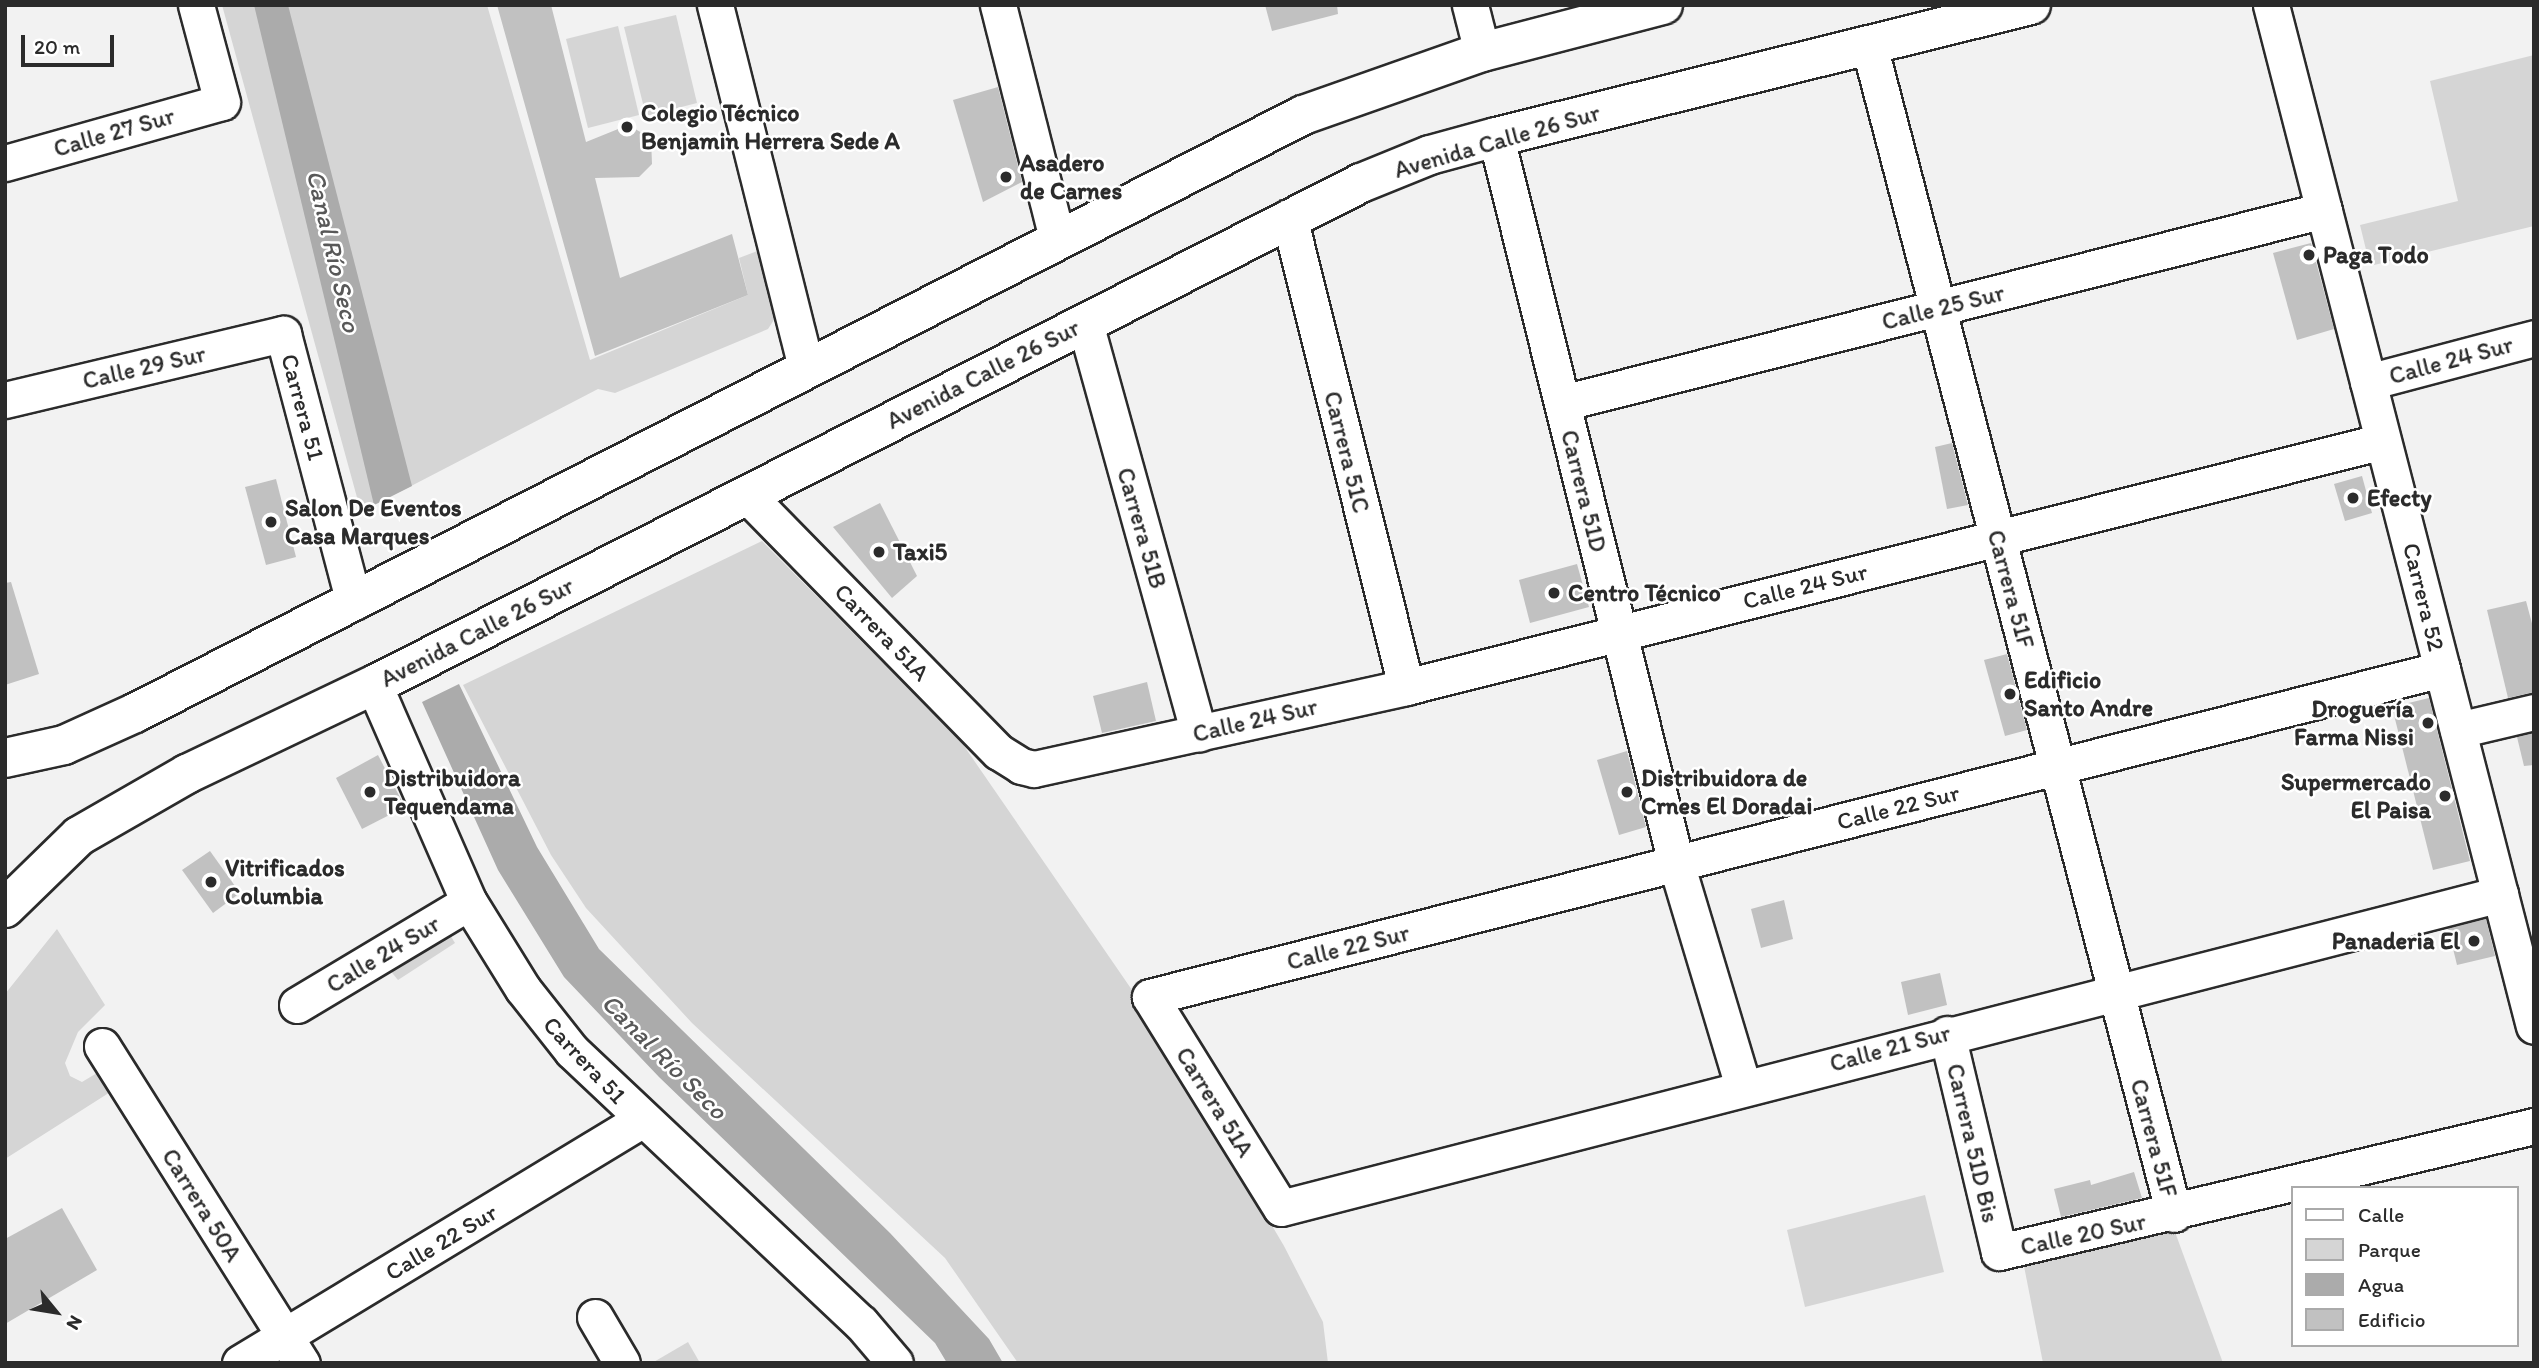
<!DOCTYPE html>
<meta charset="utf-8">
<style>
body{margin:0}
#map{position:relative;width:2539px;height:1368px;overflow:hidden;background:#f2f2f2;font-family:Itim,sans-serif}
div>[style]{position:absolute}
.green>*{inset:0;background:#d5d5d5}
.water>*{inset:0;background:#ababab}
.building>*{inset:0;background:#c1c1c1}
.roads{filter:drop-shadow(2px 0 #2b2b2b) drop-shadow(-2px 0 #2b2b2b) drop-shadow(0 2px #2b2b2b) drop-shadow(0 -2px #2b2b2b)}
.minor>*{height:35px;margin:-17.5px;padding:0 17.5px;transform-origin:17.5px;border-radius:17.5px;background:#fff}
.major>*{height:38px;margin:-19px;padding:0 19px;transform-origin:19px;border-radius:19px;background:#fff}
.dots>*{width:19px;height:19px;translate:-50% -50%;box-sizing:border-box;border:4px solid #fff;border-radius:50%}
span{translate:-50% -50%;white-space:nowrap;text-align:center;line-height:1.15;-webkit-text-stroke:5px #fff;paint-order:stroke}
.poi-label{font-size:24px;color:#2b2b2b;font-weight:700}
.left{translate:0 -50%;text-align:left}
.right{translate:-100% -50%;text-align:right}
.street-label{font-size:24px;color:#2b2b2b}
.water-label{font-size:26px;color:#585858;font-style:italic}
.frame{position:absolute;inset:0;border:7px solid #2b2b2b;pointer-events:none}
.legend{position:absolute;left:2291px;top:1186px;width:228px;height:161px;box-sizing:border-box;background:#fff;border:2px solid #aaa;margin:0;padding:9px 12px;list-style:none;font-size:21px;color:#2b2b2b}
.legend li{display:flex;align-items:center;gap:14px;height:35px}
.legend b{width:35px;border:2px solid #aaa}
.north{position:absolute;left:21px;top:1277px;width:70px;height:70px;-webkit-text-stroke:5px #fff;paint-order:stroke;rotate:120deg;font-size:19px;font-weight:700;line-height:28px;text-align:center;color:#2b2b2b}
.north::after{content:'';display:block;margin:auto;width:24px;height:32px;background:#2b2b2b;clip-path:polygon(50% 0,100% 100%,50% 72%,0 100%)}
.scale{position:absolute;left:21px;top:35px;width:93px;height:32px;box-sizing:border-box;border:4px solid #2b2b2b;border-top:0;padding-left:9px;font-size:21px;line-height:24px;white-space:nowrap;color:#2b2b2b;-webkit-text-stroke:5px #fff;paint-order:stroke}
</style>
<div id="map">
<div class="green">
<i style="clip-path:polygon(222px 5px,487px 5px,590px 360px,748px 295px,739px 258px,765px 248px,781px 309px,768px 329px,615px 393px,598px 389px,361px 512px)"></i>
<i style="clip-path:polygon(676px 15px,697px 103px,646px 116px,624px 27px)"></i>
<i style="clip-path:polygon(618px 26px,639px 115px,588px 128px,566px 39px)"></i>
<i style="clip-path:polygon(2534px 55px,2534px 226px,2370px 266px,2360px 225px,2458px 201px,2430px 81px)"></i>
<i style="clip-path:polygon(762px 541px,962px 743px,1143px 1006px,1284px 1246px,1323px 1322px,1328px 1363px,1018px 1363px,945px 1258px,692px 1023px,586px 908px,551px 855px,463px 685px)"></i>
<i style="clip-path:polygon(57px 929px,105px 1005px,78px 1032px,65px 1063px,70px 1076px,82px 1082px,102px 1070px,115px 1089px,5px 1159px,5px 994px)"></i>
<i style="clip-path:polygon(447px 930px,455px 943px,398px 980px,388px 968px)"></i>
<i style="clip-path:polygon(1925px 1195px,1944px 1272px,1805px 1307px,1787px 1230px)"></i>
<i style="clip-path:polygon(2175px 1232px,2223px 1363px,2043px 1363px,2023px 1261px)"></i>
<i style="clip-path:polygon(688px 1342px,700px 1363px,652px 1363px)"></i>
</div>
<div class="water">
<i style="clip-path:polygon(254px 5px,288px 5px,412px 486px,374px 505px)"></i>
<i style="clip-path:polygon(459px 684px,537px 847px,599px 949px,890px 1233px,989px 1339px,1003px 1363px,947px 1363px,935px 1343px,659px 1077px,564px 977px,498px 870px,422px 702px)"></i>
</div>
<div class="building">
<i style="clip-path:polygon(497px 5px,551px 5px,586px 142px,628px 125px,651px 138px,652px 164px,639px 177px,595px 178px,620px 278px,732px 234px,748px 295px,595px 356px)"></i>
<i style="clip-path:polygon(1265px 5px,1337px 5px,1338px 14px,1272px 31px)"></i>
<i style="clip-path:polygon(998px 87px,1022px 182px,983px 202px,953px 100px)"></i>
<i style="clip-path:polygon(2311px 243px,2334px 329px,2297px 340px,2273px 253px)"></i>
<i style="clip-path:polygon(1952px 443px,1968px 505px,1947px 509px,1935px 447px)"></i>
<i style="clip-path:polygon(2362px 476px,2372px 513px,2345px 521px,2334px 484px)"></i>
<i style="clip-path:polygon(276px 479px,296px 557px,266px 565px,245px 487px)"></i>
<i style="clip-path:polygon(880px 503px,917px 576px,892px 598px,833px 527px)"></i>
<i style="clip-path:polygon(1577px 564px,1589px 607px,1530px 623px,1519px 580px)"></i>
<i style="clip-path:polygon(11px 582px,39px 674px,5px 685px,5px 583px)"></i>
<i style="clip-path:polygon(2526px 601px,2534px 631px,2534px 692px,2508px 698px,2487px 610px)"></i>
<i style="clip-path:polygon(2007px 654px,2027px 730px,2005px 736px,1984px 660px)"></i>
<i style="clip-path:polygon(1147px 682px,1156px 721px,1102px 733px,1093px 696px)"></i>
<i style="clip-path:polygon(2429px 698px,2470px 861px,2433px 870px,2392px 707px)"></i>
<i style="clip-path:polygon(2534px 733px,2534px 765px,2524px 766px,2517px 737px)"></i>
<i style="clip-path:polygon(1627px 751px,1646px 827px,1619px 835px,1597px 760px)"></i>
<i style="clip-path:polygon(378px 755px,405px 807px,362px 829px,336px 778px)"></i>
<i style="clip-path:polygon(210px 851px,240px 893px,213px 913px,182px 870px)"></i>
<i style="clip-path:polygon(1784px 900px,1793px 939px,1761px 948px,1751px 909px)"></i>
<i style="clip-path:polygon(2486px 919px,2495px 956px,2457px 965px,2448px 928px)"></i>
<i style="clip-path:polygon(1940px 973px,1947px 1005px,1908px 1015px,1901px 982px)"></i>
<i style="clip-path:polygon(2134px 1172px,2142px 1198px,2061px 1217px,2054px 1189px,2090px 1180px,2091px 1185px)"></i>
<i style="clip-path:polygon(62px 1208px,97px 1270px,5px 1324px,5px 1239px)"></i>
</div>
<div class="roads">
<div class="minor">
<i style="left:715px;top:5px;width:373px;rotate:75.9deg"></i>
<i style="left:998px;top:5px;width:240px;rotate:75.8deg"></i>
<i style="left:1470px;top:5px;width:49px;rotate:75.7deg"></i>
<i style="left:2271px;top:5px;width:1054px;rotate:75.56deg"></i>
<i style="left:1869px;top:45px;width:1208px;rotate:75.38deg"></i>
<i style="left:1496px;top:137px;width:748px;rotate:76.08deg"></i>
<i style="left:1676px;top:863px;width:234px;rotate:73.3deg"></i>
<i style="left:5px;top:163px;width:225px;rotate:-15.7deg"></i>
<i style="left:222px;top:102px;width:100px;rotate:-105deg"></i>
<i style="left:1289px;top:217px;width:484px;rotate:76deg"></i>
<i style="left:1085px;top:323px;width:426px;rotate:74.5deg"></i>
<i style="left:2368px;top:382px;width:172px;rotate:-14.8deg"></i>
<i style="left:5px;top:400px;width:286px;rotate:-13.4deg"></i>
<i style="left:283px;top:334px;width:277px;rotate:75.2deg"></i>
<i style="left:1562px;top:403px;width:786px;rotate:-14.21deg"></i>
<i style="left:746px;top:494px;width:361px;rotate:45.6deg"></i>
<i style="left:999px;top:752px;width:26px;rotate:32deg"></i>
<i style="left:1021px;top:766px;width:13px;rotate:13deg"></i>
<i style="left:1034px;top:769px;width:381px;rotate:-12.4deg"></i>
<i style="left:1406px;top:687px;width:1007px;rotate:-14.13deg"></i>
<i style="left:2442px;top:669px;width:1333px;rotate:165.76deg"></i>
<i style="left:1150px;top:997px;width:248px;rotate:58.2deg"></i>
<i style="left:1281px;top:1208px;width:1259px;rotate:-14.44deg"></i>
<i style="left:374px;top:685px;width:237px;rotate:66.4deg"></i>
<i style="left:469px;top:902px;width:102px;rotate:58.2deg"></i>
<i style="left:523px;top:989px;width:79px;rotate:51.7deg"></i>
<i style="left:572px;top:1051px;width:397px;rotate:43.3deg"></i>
<i style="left:861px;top:1323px;width:52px;rotate:49.6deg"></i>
<i style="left:2458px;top:730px;width:78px;rotate:-13.3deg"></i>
<i style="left:297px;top:1005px;width:200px;rotate:-30.9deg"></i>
<i style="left:1947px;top:1034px;width:224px;rotate:76.6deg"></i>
<i style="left:1999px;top:1252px;width:550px;rotate:-13.25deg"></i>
<i style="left:102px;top:1046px;width:375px;rotate:57.8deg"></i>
<i style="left:595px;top:1317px;width:53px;rotate:59.6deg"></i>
<i style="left:240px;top:1363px;width:470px;rotate:-31.2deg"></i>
</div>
<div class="major">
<i style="left:5px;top:758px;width:60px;rotate:-12.4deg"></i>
<i style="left:64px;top:745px;width:78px;rotate:-24.3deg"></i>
<i style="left:135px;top:713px;width:1312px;rotate:-27.11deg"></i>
<i style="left:1303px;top:115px;width:190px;rotate:-19.4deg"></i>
<i style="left:1482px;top:52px;width:187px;rotate:-14.6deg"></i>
<i style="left:5px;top:908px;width:103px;rotate:-44.2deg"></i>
<i style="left:79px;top:836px;width:125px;rotate:-29.9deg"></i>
<i style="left:187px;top:774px;width:207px;rotate:-25.5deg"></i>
<i style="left:374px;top:685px;width:1107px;rotate:-26.96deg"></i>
<i style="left:1361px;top:183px;width:74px;rotate:-22.1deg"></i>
<i style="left:1430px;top:155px;width:68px;rotate:-15.3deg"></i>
<i style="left:1496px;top:137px;width:551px;rotate:-13.86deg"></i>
</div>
</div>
<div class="dots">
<i style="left:627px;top:127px;background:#2b2b2b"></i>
<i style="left:1006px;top:177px;background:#2b2b2b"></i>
<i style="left:2309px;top:255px;background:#2b2b2b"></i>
<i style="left:2353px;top:498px;background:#2b2b2b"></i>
<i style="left:271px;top:522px;background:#2b2b2b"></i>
<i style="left:879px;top:552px;background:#2b2b2b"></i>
<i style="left:1554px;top:593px;background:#2b2b2b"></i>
<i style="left:2010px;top:694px;background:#2b2b2b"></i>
<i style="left:2428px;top:723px;background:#2b2b2b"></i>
<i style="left:370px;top:792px;background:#2b2b2b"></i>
<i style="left:1627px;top:792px;background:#2b2b2b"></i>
<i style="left:2445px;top:796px;background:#2b2b2b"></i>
<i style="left:211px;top:882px;background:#2b2b2b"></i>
<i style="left:2474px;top:941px;background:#2b2b2b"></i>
</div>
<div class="poi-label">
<span class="left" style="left:641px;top:127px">Colegio Técnico<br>Benjamin Herrera Sede A</span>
<span class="left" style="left:1020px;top:177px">Asadero<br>de Carnes</span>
<span class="left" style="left:2323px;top:255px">Paga Todo</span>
<span class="left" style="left:2367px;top:498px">Efecty</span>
<span class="left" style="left:285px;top:522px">Salon De Eventos<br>Casa Marques</span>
<span class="left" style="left:893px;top:552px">Taxi5</span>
<span class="left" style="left:1568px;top:593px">Centro Técnico</span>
<span class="left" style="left:2024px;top:694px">Edificio<br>Santo Andre</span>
<span class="right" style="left:2414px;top:723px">Droguería<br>Farma Nissi</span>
<span class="left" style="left:384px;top:792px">Distribuidora<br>Tequendama</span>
<span class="left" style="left:1641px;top:792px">Distribuidora de<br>Crnes El Doradai</span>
<span class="right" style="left:2431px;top:796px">Supermercado<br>El Paisa</span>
<span class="left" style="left:225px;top:882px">Vitrificados<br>Columbia</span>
<span class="right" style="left:2460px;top:941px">Panaderia El</span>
</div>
<div class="street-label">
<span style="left:114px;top:132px;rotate:-16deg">Calle 27 Sur</span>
<span style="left:1497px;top:141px;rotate:-16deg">Avenida Calle 26 Sur</span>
<span style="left:1943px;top:307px;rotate:-14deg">Calle 25 Sur</span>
<span style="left:2451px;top:360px;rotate:-15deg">Calle 24 Sur</span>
<span style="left:144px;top:367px;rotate:-13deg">Calle 29 Sur</span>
<span style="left:983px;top:374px;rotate:-27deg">Avenida Calle 26 Sur</span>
<span style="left:303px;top:407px;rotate:75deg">Carrera 51</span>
<span style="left:1347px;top:452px;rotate:76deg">Carrera 51C</span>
<span style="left:1584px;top:491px;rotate:76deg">Carrera 51D</span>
<span style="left:1142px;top:528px;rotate:74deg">Carrera 51B</span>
<span style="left:1805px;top:586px;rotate:-14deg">Calle 24 Sur</span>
<span style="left:2011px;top:589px;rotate:75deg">Carrera 51F</span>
<span style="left:2424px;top:597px;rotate:76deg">Carrera 52</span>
<span style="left:477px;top:632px;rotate:-27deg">Avenida Calle 26 Sur</span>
<span style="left:882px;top:632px;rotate:46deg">Carrera 51A</span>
<span style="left:1255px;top:720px;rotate:-13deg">Calle 24 Sur</span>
<span style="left:1898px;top:807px;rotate:-14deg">Calle 22 Sur</span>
<span style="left:1348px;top:947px;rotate:-14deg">Calle 22 Sur</span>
<span style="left:383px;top:954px;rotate:-31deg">Calle 24 Sur</span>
<span style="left:1890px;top:1048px;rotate:-15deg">Calle 21 Sur</span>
<span style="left:585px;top:1060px;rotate:47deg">Carrera 51</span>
<span style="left:1215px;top:1102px;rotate:58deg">Carrera 51A</span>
<span style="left:2154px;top:1138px;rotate:75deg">Carrera 51F</span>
<span style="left:1973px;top:1143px;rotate:77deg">Carrera 51D Bis</span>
<span style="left:202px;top:1205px;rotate:58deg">Carrera 50A</span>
<span style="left:2083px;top:1234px;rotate:-12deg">Calle 20 Sur</span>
<span style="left:441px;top:1242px;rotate:-31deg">Calle 22 Sur</span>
</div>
<div class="water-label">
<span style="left:333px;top:251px;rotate:77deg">Canal Río Seco</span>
<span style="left:664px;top:1057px;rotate:45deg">Canal Río Seco</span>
</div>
<div class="frame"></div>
<ul class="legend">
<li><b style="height:9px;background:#fff"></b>Calle</li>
<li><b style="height:19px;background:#d5d5d5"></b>Parque</li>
<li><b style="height:19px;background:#ababab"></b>Agua</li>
<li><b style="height:19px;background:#c1c1c1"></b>Edificio</li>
</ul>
<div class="north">N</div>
<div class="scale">20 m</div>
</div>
